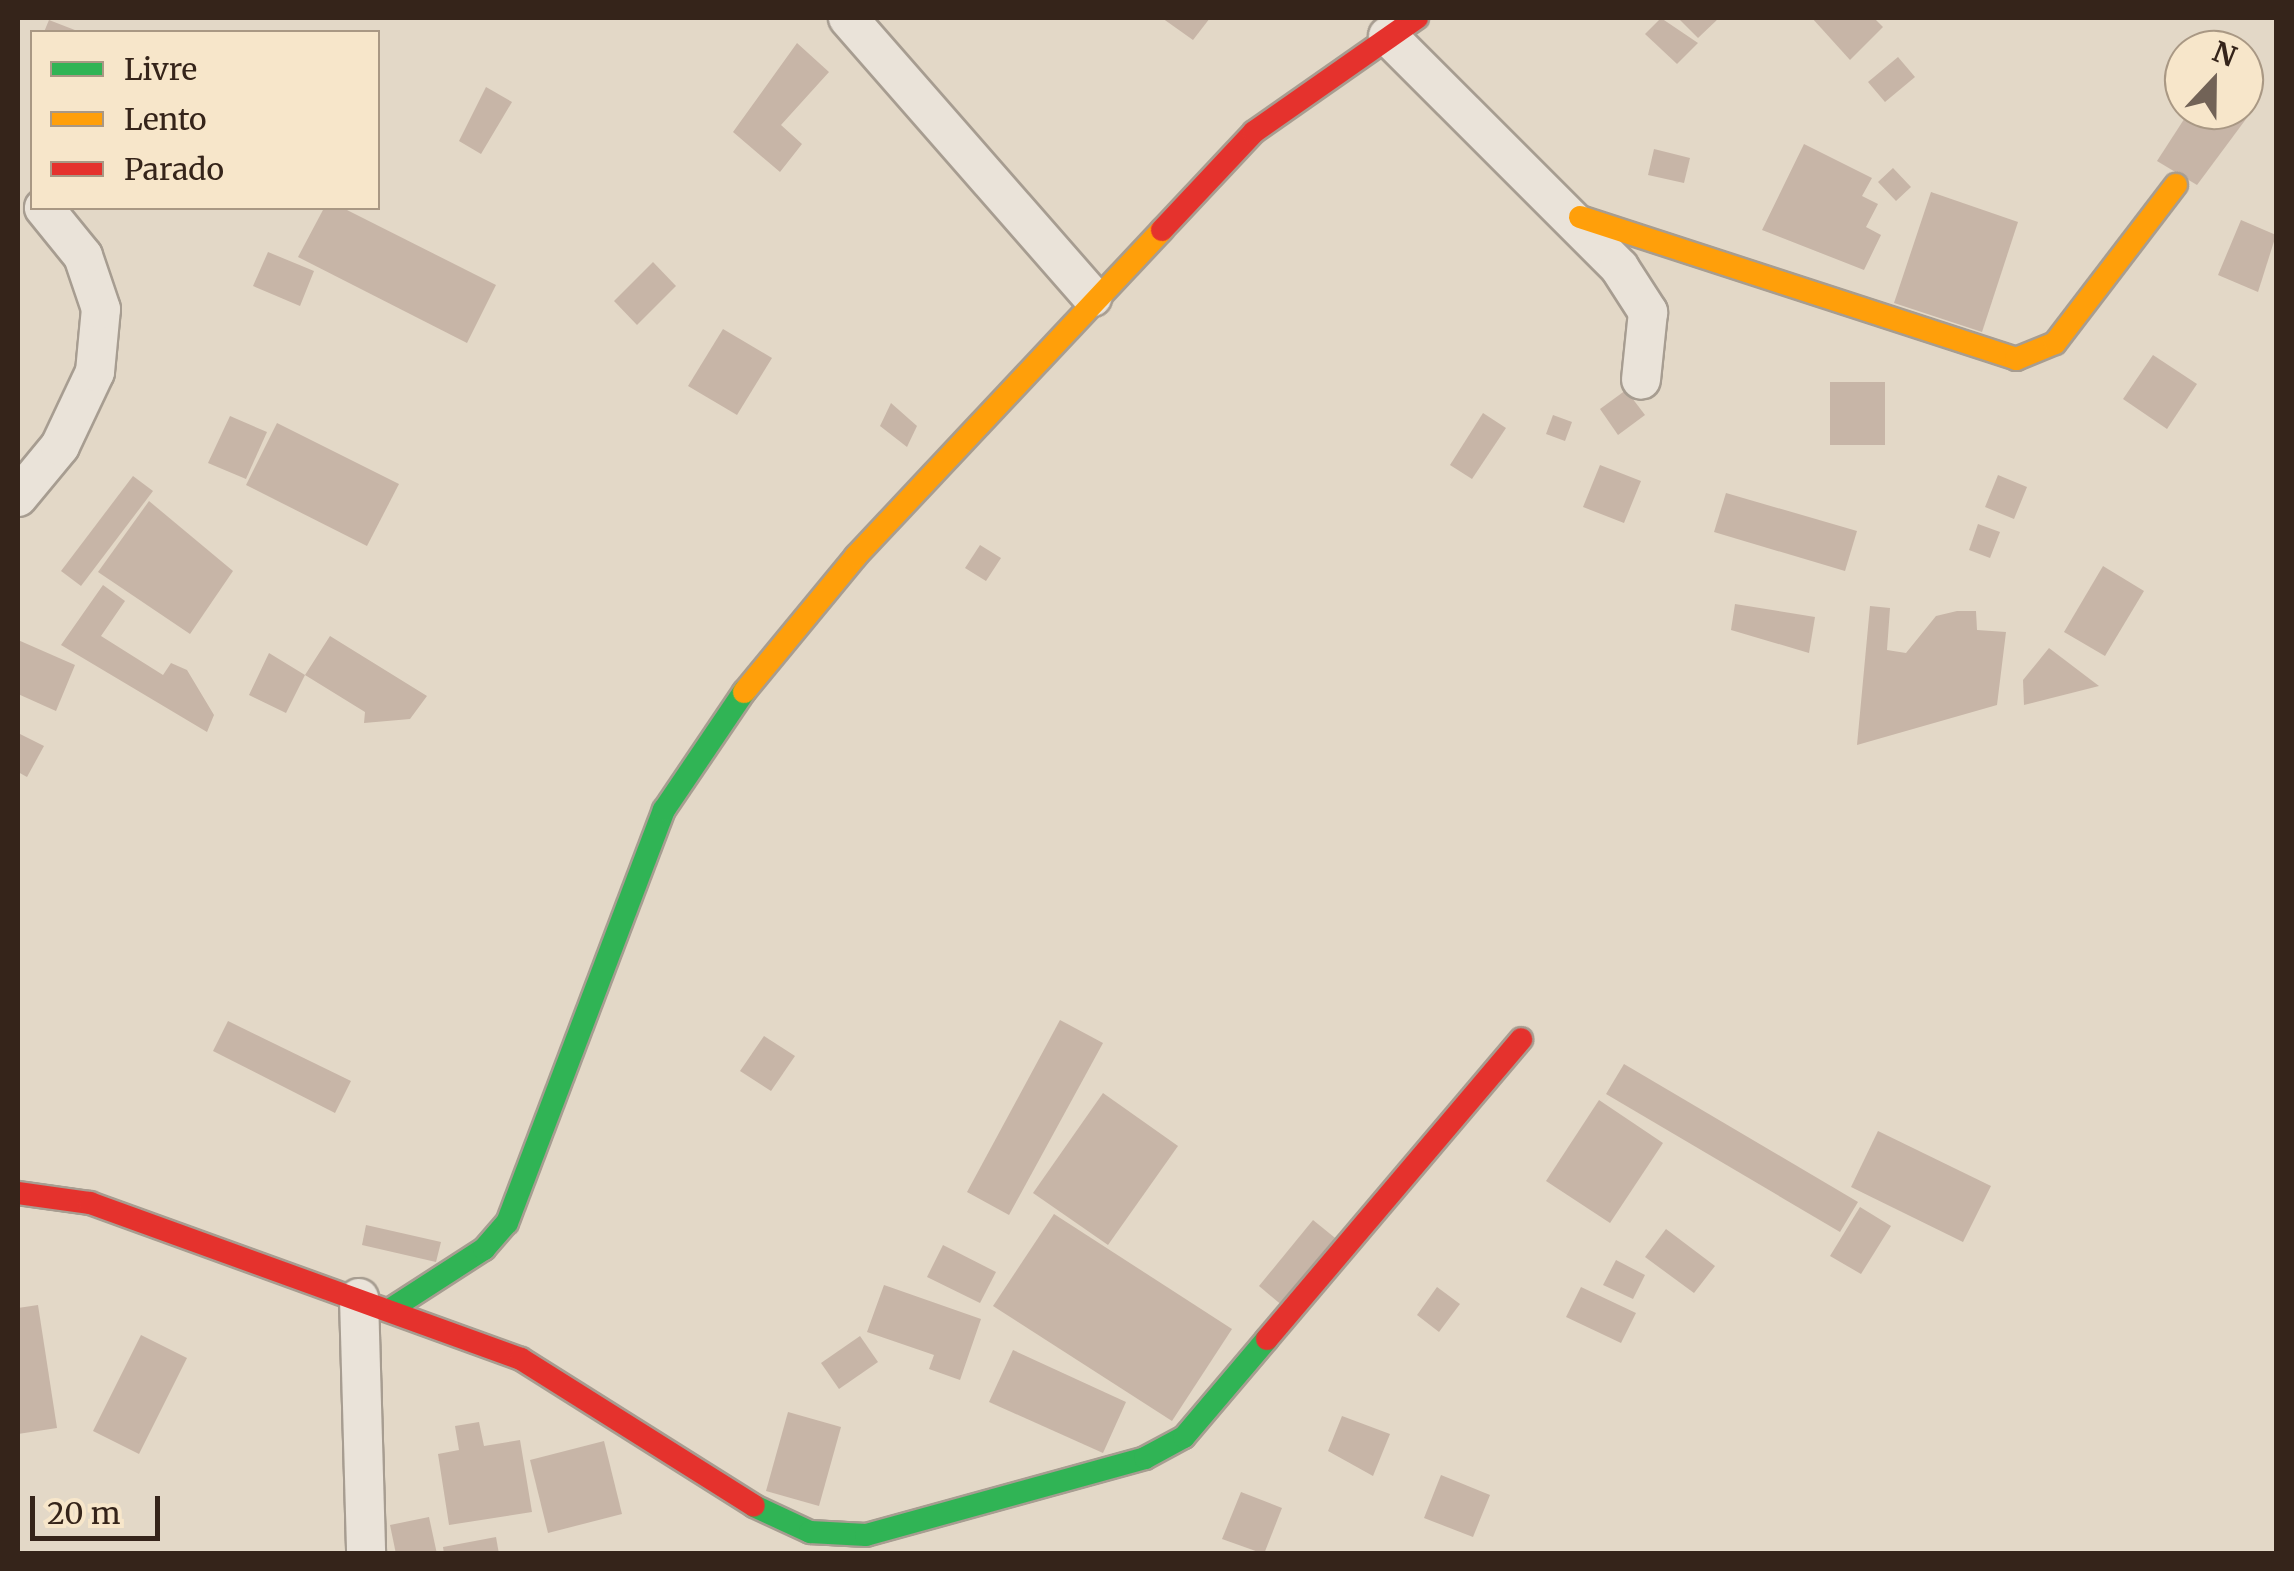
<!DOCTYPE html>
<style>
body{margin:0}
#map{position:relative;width:2294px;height:1571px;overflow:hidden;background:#e3d8c7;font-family:Merriweather,serif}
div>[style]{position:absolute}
.building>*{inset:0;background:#c7b5a7}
.roads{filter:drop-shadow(2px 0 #a79d91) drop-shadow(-2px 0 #a79d91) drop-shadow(0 2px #a79d91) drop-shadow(0 -2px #a79d91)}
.street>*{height:38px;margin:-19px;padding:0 19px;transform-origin:19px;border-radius:19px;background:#eae3d9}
.fast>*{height:22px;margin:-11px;padding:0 11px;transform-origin:11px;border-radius:11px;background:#30b455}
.slow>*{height:22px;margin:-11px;padding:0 11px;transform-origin:11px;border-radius:11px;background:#ff9f0a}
.jam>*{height:22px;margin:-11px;padding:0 11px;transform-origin:11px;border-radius:11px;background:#e5322d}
span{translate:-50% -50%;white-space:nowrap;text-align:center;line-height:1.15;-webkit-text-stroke:10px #f7e6ca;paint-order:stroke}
.frame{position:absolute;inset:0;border:20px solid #35241a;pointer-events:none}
.legend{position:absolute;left:30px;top:30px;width:350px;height:180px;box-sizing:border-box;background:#f7e6ca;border:2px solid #a99884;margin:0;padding:12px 18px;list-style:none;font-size:30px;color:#35241a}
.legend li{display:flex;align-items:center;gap:20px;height:50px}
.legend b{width:50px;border:2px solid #a99884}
.north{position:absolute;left:2164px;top:30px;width:100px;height:100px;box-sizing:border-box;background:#f7e6ca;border:2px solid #a99884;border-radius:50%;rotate:22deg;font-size:28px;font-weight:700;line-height:40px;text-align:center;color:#35241a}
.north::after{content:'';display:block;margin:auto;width:35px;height:45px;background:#726357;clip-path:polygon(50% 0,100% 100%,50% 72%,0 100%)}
.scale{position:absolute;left:30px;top:1496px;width:130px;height:45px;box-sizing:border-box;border:5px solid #35241a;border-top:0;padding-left:12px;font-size:30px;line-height:35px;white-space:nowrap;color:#35241a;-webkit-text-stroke:8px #f7e6ca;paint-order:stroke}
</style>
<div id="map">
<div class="building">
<i style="clip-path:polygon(1162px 18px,1210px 18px,1193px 40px)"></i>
<i style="clip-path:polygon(1661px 18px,1698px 43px,1677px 64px,1645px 34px)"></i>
<i style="clip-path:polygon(1678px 18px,1719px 18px,1698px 38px)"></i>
<i style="clip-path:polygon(1812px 18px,1874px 18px,1883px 27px,1850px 60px)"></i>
<i style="clip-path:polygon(49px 20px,80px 32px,44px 32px)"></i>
<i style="clip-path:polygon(797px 43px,829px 72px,781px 125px,802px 144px,780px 172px,733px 132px)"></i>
<i style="clip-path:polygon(1898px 57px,1915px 77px,1885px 102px,1868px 82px)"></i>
<i style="clip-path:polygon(486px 87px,512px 102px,481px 154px,459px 141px)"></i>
<i style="clip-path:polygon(2190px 110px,2249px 115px,2197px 185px,2157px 161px)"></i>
<i style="clip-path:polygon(1804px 144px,1872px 178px,1862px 196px,1878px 204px,1866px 227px,1881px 235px,1864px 270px,1762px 230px)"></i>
<i style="clip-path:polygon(1654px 149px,1690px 158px,1684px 183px,1648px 175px)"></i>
<i style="clip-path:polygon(1893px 168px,1911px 187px,1896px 201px,1878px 182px)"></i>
<i style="clip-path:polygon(1931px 192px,2018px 222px,1982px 332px,1894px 303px)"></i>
<i style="clip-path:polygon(324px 208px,343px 208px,496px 285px,467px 343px,298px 257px)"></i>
<i style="clip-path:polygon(2241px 220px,2276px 235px,2258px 292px,2218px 275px)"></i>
<i style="clip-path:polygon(268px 252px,314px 271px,300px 306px,253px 286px)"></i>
<i style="clip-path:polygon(653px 262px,676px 286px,637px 325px,614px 301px)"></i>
<i style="clip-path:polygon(723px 329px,772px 358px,737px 415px,688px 386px)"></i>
<i style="clip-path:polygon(2153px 355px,2197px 384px,2167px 429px,2123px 399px)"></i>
<i style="clip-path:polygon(1830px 382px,1885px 382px,1885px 445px,1830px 445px)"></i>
<i style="clip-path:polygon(1626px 390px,1645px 415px,1618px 435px,1600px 409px)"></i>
<i style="clip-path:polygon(891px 403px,917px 426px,907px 447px,880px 426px)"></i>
<i style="clip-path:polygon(1483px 413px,1506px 428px,1472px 479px,1450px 465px)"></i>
<i style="clip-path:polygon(1553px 415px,1572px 422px,1565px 441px,1546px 434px)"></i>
<i style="clip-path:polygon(230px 416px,267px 432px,246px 479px,208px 463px)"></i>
<i style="clip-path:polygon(277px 423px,399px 484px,367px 546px,246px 485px)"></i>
<i style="clip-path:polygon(1600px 465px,1641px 481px,1624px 523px,1583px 507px)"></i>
<i style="clip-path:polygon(1998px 475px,2027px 487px,2014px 519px,1985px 507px)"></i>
<i style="clip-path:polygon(133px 476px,153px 491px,81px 586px,61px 571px)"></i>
<i style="clip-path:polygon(1726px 493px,1857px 531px,1845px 571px,1714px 532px)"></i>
<i style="clip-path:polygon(149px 501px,233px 571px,190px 634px,98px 572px)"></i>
<i style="clip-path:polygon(1978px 524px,2000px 532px,1990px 558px,1969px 550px)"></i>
<i style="clip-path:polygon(980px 545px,1001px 558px,986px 581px,965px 568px)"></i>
<i style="clip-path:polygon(2103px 566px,2144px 591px,2105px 656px,2064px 632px)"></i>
<i style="clip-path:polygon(103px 585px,125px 601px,101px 636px,163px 675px,171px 663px,187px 670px,214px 715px,207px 732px,61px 645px)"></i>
<i style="clip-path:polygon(1735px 604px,1815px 617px,1809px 653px,1731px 630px)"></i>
<i style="clip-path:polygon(1870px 606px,1890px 608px,1887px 650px,1906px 653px,1936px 616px,1957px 611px,1976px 611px,1977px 630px,2006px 632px,1997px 705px,1857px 745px)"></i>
<i style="clip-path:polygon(330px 636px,427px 696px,410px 719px,364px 723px,365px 712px,305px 675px,286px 713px,249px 695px,269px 653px,305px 675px)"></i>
<i style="clip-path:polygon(18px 640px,75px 665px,56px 711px,18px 694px)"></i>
<i style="clip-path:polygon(2049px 648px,2099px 686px,2024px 705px,2023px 680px)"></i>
<i style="clip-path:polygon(18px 733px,44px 746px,27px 777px,18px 772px)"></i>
<i style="clip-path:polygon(1060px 1020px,1103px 1043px,1009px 1215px,967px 1192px)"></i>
<i style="clip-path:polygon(228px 1021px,351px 1081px,335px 1113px,213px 1051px)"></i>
<i style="clip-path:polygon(764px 1036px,795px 1056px,771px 1091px,740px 1071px)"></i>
<i style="clip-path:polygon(1624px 1064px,1858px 1202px,1840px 1232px,1606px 1094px)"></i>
<i style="clip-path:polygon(1103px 1093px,1178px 1146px,1108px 1245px,1033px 1193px)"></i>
<i style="clip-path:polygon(1599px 1100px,1663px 1143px,1610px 1223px,1546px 1181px)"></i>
<i style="clip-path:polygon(1878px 1131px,1991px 1186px,1963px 1242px,1851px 1187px)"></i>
<i style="clip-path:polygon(1860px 1207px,1891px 1226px,1861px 1274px,1830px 1256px)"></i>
<i style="clip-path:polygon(1054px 1214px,1232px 1329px,1172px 1421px,993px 1306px)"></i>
<i style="clip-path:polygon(1313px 1220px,1345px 1246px,1290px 1312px,1259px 1286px)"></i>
<i style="clip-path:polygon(366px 1225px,441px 1242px,436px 1262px,362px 1245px)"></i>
<i style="clip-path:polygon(1666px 1229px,1715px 1266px,1694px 1293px,1645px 1257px)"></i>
<i style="clip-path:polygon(943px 1245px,996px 1272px,980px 1303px,927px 1277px)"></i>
<i style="clip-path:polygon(1616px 1260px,1645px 1275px,1633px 1299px,1603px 1285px)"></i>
<i style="clip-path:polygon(884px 1285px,981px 1319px,960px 1380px,929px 1369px,934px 1355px,867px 1332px)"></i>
<i style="clip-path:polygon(1437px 1287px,1460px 1304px,1439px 1332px,1417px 1315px)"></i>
<i style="clip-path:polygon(1581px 1287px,1636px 1313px,1621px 1343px,1566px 1317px)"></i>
<i style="clip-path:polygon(38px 1305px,57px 1428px,18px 1434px,18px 1308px)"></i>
<i style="clip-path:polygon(141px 1335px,187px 1358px,139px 1454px,93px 1431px)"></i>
<i style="clip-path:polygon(860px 1336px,878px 1362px,839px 1389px,821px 1363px)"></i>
<i style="clip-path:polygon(1013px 1350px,1126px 1402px,1103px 1453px,989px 1402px)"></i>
<i style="clip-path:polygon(788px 1412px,841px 1427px,819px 1506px,766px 1491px)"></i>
<i style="clip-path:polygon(1342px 1416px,1390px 1434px,1373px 1476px,1328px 1451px)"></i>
<i style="clip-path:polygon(479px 1422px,484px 1446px,520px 1440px,532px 1512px,449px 1525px,438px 1454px,459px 1450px,455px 1426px)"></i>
<i style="clip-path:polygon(604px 1441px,622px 1514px,548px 1533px,530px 1460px)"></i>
<i style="clip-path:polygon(1441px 1475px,1490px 1495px,1473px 1537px,1424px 1518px)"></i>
<i style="clip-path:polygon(1241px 1492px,1282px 1508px,1264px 1554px,1222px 1539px)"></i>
<i style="clip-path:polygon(429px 1517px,437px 1554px,396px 1554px,390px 1525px)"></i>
<i style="clip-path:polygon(496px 1537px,499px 1554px,444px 1554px,443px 1547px)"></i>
</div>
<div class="roads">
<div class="street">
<i style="left:848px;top:18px;width:371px;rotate:48.8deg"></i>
<i style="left:1388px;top:36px;width:327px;rotate:45deg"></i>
<i style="left:1619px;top:267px;width:54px;rotate:57.2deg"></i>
<i style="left:1648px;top:312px;width:68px;rotate:95.9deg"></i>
<i style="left:18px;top:497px;width:66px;rotate:-50.5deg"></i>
<i style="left:60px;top:446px;width:82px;rotate:-64.7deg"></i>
<i style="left:95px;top:372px;width:63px;rotate:-84.6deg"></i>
<i style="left:101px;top:309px;width:56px;rotate:-108.8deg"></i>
<i style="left:83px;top:256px;width:62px;rotate:-129.1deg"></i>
<i style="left:359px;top:1298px;width:256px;rotate:88.4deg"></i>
</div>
<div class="fast">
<i style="left:391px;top:1309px;width:111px;rotate:-32.8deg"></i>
<i style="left:484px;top:1249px;width:35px;rotate:-49deg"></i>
<i style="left:507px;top:1223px;width:442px;rotate:-69.2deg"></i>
<i style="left:664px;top:810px;width:143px;rotate:-55.9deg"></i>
<i style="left:754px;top:1506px;width:62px;rotate:24.9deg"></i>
<i style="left:810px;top:1532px;width:56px;rotate:3.1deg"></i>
<i style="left:866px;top:1535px;width:289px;rotate:-15.4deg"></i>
<i style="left:1145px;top:1458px;width:44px;rotate:-28.3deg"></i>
<i style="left:1184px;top:1437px;width:128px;rotate:-49.7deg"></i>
</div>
<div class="slow">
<i style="left:1580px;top:217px;width:459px;rotate:18deg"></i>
<i style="left:2016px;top:359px;width:42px;rotate:-22.3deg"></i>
<i style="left:2055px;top:343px;width:199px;rotate:-52.6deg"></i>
<i style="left:744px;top:692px;width:176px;rotate:-50.5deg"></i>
<i style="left:856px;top:556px;width:447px;rotate:-46.8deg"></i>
</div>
<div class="jam">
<i style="left:1162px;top:230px;width:134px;rotate:-46.8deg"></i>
<i style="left:1254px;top:132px;width:199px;rotate:-35deg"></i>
<i style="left:18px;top:1193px;width:73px;rotate:7.9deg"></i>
<i style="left:90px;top:1203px;width:458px;rotate:19.9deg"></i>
<i style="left:521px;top:1359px;width:275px;rotate:32.2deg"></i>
<i style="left:1267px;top:1339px;width:393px;rotate:-49.7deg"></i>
</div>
</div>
<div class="frame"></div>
<ul class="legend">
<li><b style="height:12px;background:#30b455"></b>Livre</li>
<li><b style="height:12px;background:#ff9f0a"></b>Lento</li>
<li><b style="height:12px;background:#e5322d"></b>Parado</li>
</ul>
<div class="north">N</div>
<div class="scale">20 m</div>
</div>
